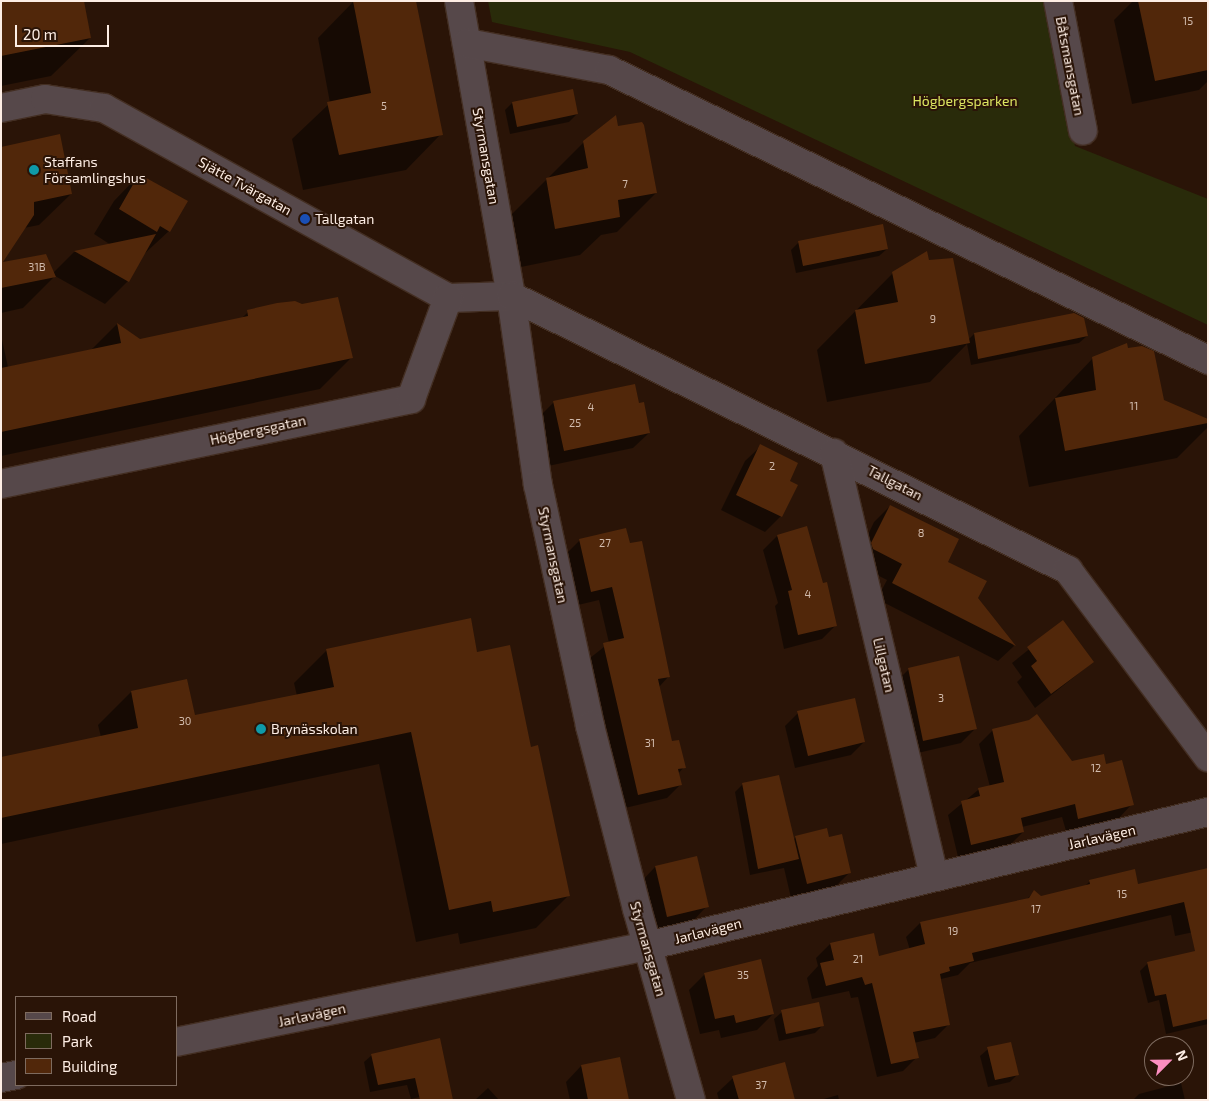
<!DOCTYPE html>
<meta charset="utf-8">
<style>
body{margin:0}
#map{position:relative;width:1209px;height:1101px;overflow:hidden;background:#2a1407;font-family:"Exo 2",sans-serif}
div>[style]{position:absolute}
.green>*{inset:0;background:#292b0a}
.shadow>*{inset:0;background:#0007}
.building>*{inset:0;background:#51270a}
.roads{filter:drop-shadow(1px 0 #432e22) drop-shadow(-1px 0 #432e22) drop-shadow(0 1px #432e22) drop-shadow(0 -1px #432e22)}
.minor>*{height:28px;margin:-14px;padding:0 14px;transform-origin:14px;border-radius:14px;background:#56484a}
.dots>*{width:14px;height:14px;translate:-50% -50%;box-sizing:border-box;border:2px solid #2a1407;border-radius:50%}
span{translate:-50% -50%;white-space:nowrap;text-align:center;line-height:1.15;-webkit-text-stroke:4px #2a1407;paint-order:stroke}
.number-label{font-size:11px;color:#d2bcae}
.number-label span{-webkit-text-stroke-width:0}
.street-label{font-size:14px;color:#fdede4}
.park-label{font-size:14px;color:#dce561}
.poi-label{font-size:14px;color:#fdede4}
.left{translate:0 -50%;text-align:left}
.frame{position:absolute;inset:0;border:2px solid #fdede4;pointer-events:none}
.legend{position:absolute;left:15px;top:996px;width:162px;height:90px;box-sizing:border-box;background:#2a1407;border:1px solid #7e6b5f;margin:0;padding:6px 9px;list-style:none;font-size:15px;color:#fdede4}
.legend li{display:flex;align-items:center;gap:10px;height:25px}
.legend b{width:25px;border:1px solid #7e6b5f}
.north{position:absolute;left:1144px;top:1036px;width:50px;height:50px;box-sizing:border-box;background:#2a1407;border:1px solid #7e6b5f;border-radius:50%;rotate:67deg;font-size:14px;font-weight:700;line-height:20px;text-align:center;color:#fdede4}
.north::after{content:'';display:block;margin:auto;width:18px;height:22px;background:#fd8ec0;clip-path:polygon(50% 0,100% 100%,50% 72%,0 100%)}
.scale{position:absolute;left:15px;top:25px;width:94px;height:22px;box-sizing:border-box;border:2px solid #fdede4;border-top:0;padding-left:6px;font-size:15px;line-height:18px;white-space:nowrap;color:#fdede4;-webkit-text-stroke:4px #2a1407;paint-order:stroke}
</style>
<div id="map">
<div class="green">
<i style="clip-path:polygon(488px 1px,1048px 1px,1075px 146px,1208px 199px,1208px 325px,630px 52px,492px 22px)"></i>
</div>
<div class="shadow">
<i style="clip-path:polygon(1px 1px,90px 38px,51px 76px,1px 86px)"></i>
<i style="clip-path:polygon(1133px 1px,1208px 1px,1208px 81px,1199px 90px,1132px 104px,1114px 20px)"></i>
<i style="clip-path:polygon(353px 2px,441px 134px,406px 170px,303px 190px,292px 139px,330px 103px,318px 38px)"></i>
<i style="clip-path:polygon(512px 103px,577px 114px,569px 122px,510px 134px,505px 110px)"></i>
<i style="clip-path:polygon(617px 127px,656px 193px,617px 232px,601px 235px,580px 255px,516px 268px,508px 218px,584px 142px)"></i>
<i style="clip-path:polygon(1px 148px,71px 194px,39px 225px,24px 228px)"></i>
<i style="clip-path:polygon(139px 175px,169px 231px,142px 256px,128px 281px,105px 304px,55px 276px,23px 308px,1px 313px,1px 264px,53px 273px,74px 252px,111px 245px,94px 234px,114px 201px)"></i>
<i style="clip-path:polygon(799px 242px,887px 249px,879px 256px,796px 273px,791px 250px)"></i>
<i style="clip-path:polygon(928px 262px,968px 340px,974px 334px,1087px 336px,1079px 343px,971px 365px,967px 344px,930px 382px,827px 402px,817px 350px,893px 273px)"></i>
<i style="clip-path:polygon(248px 312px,351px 358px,320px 389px,1px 456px,1px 335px,8px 367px,91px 350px,117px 324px,139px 340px,241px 319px)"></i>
<i style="clip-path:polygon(1127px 350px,1163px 401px,1208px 420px,1208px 427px,1177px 458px,1029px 487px,1019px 436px,1093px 358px)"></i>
<i style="clip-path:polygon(554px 402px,638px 405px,649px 433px,633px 448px,548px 466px,538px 418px)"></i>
<i style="clip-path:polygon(761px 446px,788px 481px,781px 516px,765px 532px,721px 510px,745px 461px)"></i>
<i style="clip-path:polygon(890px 506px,946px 562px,1014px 646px,998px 661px,877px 599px,887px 580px,857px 565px,856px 560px,874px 522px)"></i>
<i style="clip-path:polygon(777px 536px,836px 625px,822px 639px,784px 649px,775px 606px,778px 603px,763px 550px)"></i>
<i style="clip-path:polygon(580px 540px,629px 545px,641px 542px,669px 676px,659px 687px,671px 743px,684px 767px,678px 774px,680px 785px,667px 798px,625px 808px,590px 658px,609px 643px,599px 600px,578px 605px,566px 554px)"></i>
<i style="clip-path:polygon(1063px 622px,1093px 662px,1035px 708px,1017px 682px,1022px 677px,1012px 663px)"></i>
<i style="clip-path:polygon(327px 650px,476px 653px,530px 748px,569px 895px,536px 928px,460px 944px,458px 933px,416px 942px,379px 764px,1px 844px,1px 758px,101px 737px,98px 725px,131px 692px,194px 717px,297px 696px,294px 683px)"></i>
<i style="clip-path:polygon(909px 669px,975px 729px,961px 743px,909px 755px,895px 683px)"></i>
<i style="clip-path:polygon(798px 713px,864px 742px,851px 755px,795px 768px,785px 726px)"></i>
<i style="clip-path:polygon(1030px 721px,1072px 763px,1105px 765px,1132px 804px,1119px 818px,1066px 831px,1062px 817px,1022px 827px,1023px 832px,1010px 845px,958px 857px,948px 815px,978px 790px,990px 787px,979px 744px,992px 731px)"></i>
<i style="clip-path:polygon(743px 784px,793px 840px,796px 837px,828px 838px,849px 873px,834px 888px,791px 898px,784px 868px,750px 875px,735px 792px)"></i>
<i style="clip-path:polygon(655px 867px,707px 906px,692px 922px,651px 932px,640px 883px)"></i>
<i style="clip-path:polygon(1208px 869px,1208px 929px,1175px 936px,1171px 915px,970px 963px,958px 975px,941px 979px,949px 1024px,935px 1038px,914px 1043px,917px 1057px,903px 1071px,877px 1077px,858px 997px,851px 998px,849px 991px,812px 999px,807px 978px,818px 966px,816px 958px,830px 944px,878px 958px,910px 950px,906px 937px,920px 923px,1025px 901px,1034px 892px,1041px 897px,1084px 887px,1090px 881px,1137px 886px)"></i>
<i style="clip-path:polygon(1208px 949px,1208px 1024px,1166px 1034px,1159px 1000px,1148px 1003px,1140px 971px,1148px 963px)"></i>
<i style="clip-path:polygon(705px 974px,773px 1014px,757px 1030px,721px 1038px,719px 1030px,700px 1034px,689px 990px)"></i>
<i style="clip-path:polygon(782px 1012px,823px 1025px,815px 1033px,779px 1041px,774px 1019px)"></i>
<i style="clip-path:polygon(988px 1049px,1017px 1075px,1010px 1082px,988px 1087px,980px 1056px)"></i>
<i style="clip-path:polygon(372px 1055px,441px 1092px,411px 1099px,407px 1085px,370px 1092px,364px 1062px)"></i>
<i style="clip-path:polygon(581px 1066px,628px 1100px,570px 1100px,566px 1082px)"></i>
<i style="clip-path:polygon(733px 1078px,794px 1100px,719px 1100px,717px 1093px)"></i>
<i style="clip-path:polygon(1181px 1083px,1185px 1100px,1133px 1100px,1139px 1094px)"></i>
<i style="clip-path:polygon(488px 1088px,499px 1100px,475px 1100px)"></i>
<i style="clip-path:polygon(838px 1095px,839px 1100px,820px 1100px)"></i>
</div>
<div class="building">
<i style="clip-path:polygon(1px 1px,84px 1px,91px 38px,1px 56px)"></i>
<i style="clip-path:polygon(353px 1px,416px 1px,443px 135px,339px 155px,327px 102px,371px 93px)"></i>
<i style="clip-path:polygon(1138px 1px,1208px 1px,1208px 70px,1155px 81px)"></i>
<i style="clip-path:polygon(573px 89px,578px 114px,517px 127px,512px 102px)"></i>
<i style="clip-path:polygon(616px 115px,618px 126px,642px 122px,644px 125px,657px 193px,618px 200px,620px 217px,555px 229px,546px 178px,588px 168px,583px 141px)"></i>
<i style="clip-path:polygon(60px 134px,72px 194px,34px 202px,34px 215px,3px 262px,46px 254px,56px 277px,1px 288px,1px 147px)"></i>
<i style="clip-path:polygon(139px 174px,188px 201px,170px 232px,160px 226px,157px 232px,119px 209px)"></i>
<i style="clip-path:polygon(883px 224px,888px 249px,803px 266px,798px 241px)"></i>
<i style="clip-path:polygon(156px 234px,129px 282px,74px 251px)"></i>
<i style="clip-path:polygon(927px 251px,929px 260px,953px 258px,970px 343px,865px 364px,855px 310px,898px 302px,892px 272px)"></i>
<i style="clip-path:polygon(338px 297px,353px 358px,1px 432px,1px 368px,121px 343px,117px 323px,140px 339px,248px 316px,247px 310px,277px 303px,295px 301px,302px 304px)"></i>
<i style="clip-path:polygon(1074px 313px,1084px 318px,1088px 336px,978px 359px,974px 333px)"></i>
<i style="clip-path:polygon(1127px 343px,1128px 348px,1142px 346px,1154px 351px,1164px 400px,1208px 419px,1208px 423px,1065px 451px,1055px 398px,1096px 390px,1092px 357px)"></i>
<i style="clip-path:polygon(635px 384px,639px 403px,644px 402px,650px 433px,564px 451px,553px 401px)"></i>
<i style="clip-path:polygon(760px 444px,798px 463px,790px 481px,798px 485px,782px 517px,736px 495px)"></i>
<i style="clip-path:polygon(890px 505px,959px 539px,948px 562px,987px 581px,978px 598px,1016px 646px,892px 583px,902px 564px,873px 549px,871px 543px)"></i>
<i style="clip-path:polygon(807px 526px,823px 583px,827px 582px,837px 626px,798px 635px,788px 591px,792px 590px,777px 535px)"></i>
<i style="clip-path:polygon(626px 528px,630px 543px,642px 541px,670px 677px,658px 679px,672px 741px,679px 740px,686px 768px,678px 769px,682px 785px,638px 795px,603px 643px,624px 638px,612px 587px,591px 592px,579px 539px)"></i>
<i style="clip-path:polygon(471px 618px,477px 652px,510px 645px,531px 747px,538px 745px,570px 896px,493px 912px,491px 901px,449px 910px,411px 732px,1px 818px,1px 757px,138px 728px,131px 691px,187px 679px,195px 715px,334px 687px,326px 649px)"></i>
<i style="clip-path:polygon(1063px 620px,1094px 662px,1051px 694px,1031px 666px,1037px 661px,1027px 647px)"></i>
<i style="clip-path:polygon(959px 656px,977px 729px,923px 741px,908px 668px)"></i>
<i style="clip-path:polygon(855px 698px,865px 742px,808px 756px,797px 711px)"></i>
<i style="clip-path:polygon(1037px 714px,1072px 761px,1104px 754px,1106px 764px,1122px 760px,1134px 805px,1078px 819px,1075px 804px,1021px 818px,1024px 832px,971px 845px,961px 801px,980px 796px,978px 788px,1004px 782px,992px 729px,1029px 720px)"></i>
<i style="clip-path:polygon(779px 775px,799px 859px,758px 869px,742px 783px)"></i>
<i style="clip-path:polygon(827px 828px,829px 837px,842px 834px,851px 873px,807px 884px,795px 836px)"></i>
<i style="clip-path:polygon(697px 856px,709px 907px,667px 917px,655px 866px)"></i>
<i style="clip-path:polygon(1208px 868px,1208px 1019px,1173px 1027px,1166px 994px,1155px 996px,1147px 962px,1195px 951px,1184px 902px,972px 953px,974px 961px,949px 967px,950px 971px,940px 974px,950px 1025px,913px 1032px,919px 1058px,891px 1064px,872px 983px,865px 985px,862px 977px,826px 986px,820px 963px,834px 960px,830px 943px,874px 933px,879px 956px,925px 944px,920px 922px,1029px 898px,1034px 890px,1041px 896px,1090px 884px,1089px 880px,1135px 869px,1138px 884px)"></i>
<i style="clip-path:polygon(761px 959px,774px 1014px,736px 1023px,734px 1015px,715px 1019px,704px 973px)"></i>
<i style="clip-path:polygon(819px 1002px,824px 1026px,786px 1034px,781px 1010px)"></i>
<i style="clip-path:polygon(440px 1038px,453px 1100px,420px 1100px,415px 1078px,378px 1085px,371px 1054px)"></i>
<i style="clip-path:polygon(1011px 1042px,1019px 1075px,995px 1080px,987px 1047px)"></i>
<i style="clip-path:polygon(620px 1057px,629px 1100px,588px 1100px,581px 1065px)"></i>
<i style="clip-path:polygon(785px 1062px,795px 1100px,739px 1100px,732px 1076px)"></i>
</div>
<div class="roads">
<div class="minor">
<i style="left:459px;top:1px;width:300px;rotate:80deg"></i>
<i style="left:511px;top:296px;width:191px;rotate:81.9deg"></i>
<i style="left:538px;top:485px;width:247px;rotate:77.8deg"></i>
<i style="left:590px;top:726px;width:189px;rotate:75.6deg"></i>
<i style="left:637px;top:909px;width:198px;rotate:74.2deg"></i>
<i style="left:1058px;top:1px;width:132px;rotate:79.1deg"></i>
<i style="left:467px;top:43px;width:145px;rotate:10.8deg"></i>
<i style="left:609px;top:70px;width:666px;rotate:25.83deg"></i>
<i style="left:1px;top:108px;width:45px;rotate:-11.6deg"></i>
<i style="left:45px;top:99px;width:60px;rotate:8.7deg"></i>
<i style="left:104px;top:108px;width:393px;rotate:28.9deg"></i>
<i style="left:448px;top:298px;width:63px;rotate:-1.8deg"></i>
<i style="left:511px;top:296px;width:621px;rotate:26.19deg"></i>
<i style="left:1068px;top:570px;width:234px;rotate:53.2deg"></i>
<i style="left:834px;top:453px;width:435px;rotate:76.7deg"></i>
<i style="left:1px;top:484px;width:419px;rotate:-11.7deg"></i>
<i style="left:411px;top:399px;width:108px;rotate:-69.9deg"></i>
<i style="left:176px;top:1042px;width:481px;rotate:-11.5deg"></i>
<i style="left:647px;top:946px;width:577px;rotate:-13.43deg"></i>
<i style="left:1px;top:1078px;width:15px;rotate:-11deg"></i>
</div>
</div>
<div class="dots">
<i style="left:34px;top:170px;background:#0f9aa8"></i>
<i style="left:305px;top:219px;background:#1a4fb4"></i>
<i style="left:261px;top:729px;background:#0f9aa8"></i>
</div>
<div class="number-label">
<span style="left:1188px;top:21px">15</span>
<span style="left:384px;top:106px">5</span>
<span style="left:625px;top:184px">7</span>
<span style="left:37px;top:267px">31B</span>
<span style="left:933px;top:319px">9</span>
<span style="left:1134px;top:406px">11</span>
<span style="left:591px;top:407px">4</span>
<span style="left:575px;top:423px">25</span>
<span style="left:772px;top:466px">2</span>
<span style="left:921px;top:533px">8</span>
<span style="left:605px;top:543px">27</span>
<span style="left:808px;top:594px">4</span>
<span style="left:941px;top:698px">3</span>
<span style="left:185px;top:721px">30</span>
<span style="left:650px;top:743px">31</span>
<span style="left:1096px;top:768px">12</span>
<span style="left:1122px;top:894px">15</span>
<span style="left:1036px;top:909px">17</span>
<span style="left:953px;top:931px">19</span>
<span style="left:858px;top:959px">21</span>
<span style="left:743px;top:975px">35</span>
<span style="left:761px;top:1085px">37</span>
</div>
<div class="street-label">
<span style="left:1070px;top:66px;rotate:79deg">Båtsmansgatan</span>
<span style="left:486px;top:156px;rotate:80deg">Styrmansgatan</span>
<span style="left:245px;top:186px;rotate:29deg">Sjätte Tvärgatan</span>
<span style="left:258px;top:430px;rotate:-12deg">Högbergsgatan</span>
<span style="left:895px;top:483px;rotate:27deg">Tallgatan</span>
<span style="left:553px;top:555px;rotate:78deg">Styrmansgatan</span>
<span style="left:884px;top:665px;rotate:77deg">Lillgatan</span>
<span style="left:1102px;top:837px;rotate:-13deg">Jarlavägen</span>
<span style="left:708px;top:931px;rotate:-14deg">Jarlavägen</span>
<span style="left:648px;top:949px;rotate:74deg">Styrmansgatan</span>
<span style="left:312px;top:1015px;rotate:-12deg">Jarlavägen</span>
</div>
<div class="park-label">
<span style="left:965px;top:101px">Högbergsparken</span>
</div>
<div class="poi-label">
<span class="left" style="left:44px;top:170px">Staffans<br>Församlingshus</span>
<span class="left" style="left:315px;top:219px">Tallgatan</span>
<span class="left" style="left:271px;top:729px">Brynässkolan</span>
</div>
<div class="frame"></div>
<ul class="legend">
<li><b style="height:6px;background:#56484a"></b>Road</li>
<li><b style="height:14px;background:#292b0a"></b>Park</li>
<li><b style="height:14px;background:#51270a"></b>Building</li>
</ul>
<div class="north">N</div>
<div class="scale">20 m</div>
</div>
